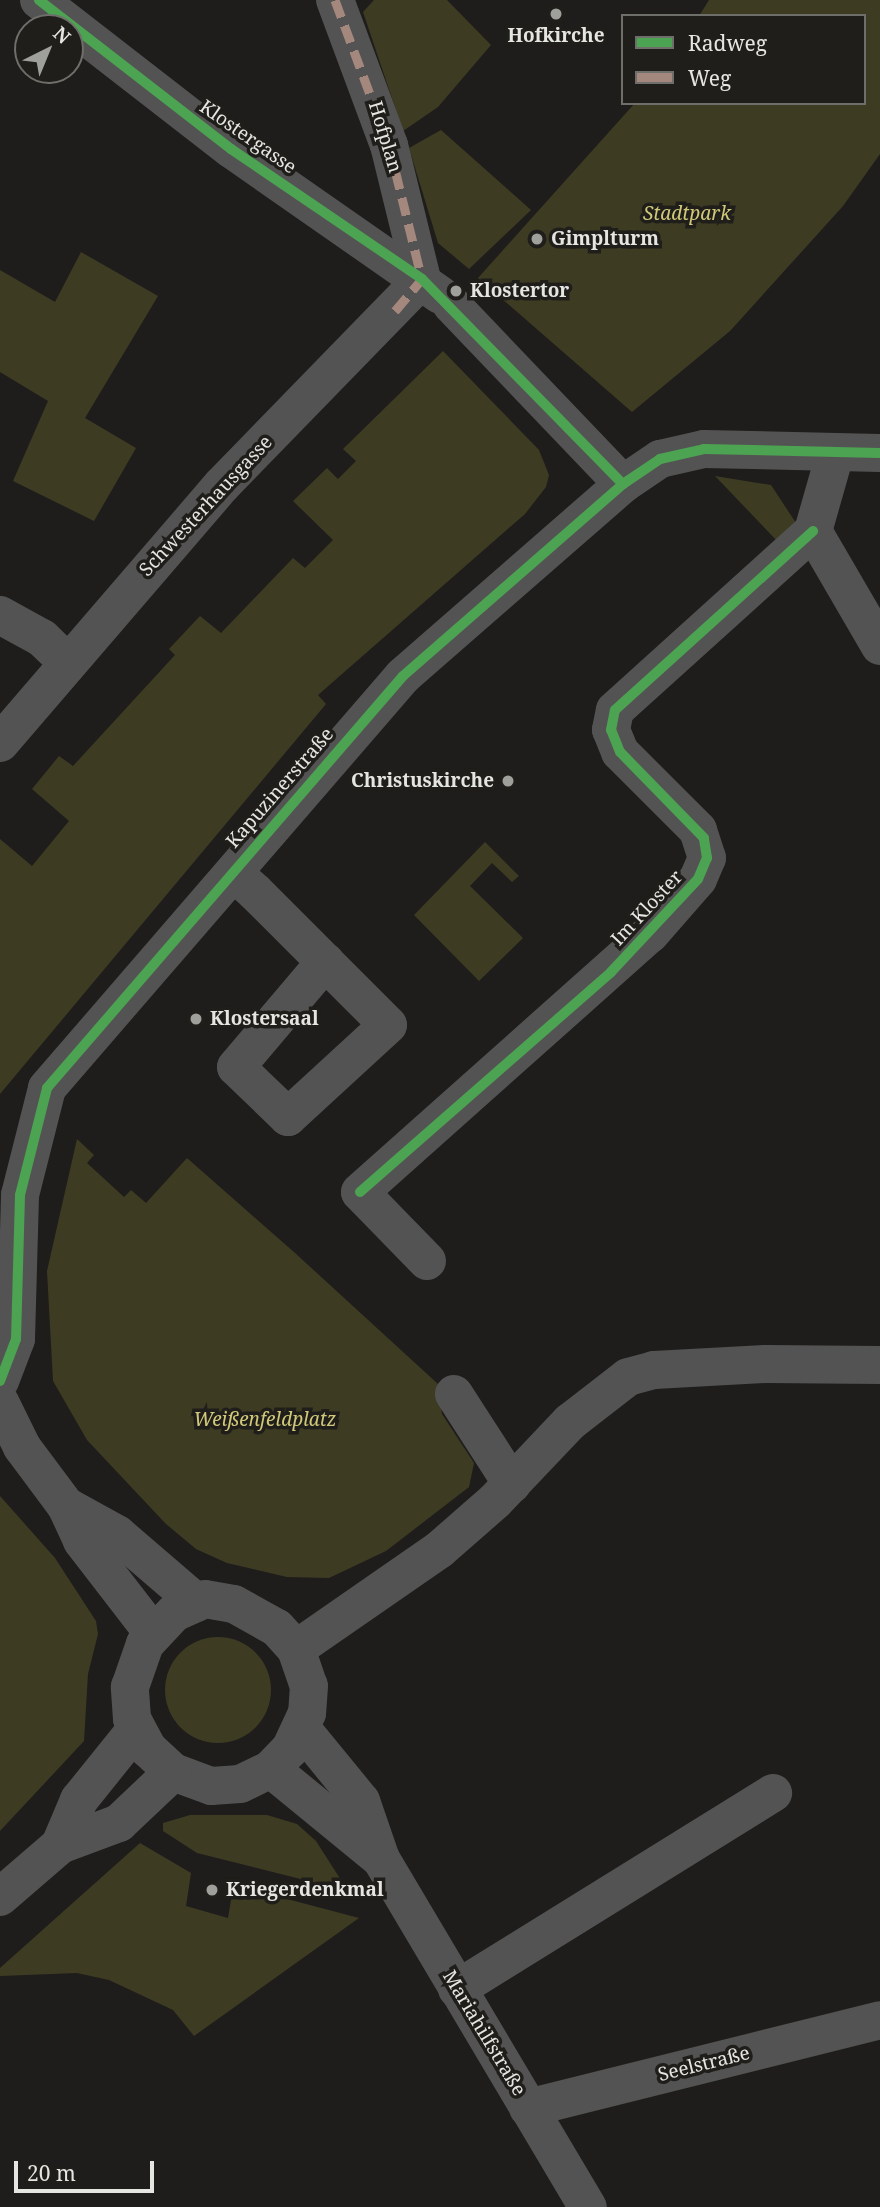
<!DOCTYPE html>
<meta charset="utf-8">
<style>
body{margin:0}
#map{position:relative;width:880px;height:2207px;overflow:hidden;background:#1e1d1b;font-family:"Noto Serif",serif}
div>[style]{position:absolute}
.green>*{inset:0;background:#3e3b23}
.round{border-radius:50%}
.minor>*{height:38px;margin:-19px;padding:0 19px;transform-origin:19px;border-radius:19px;background:#545353}
.quiet>*{height:9px;margin-top:-4.5px;transform-origin:0;background:repeating-linear-gradient(90deg,#a5887d 0 18px,transparent 0 27px)}
.cycleway>*{height:10px;margin:-5px;padding:0 5px;transform-origin:5px;border-radius:5px;background:#4ca352}
.dots>*{width:19px;height:19px;translate:-50% -50%;box-sizing:border-box;border:4px solid #1f1e1a;border-radius:50%}
span{translate:-50% -50%;white-space:nowrap;text-align:center;line-height:1.15;-webkit-text-stroke:7px #1f1e1a;paint-order:stroke}
.poi-label{font-size:19px;color:#e5e5e2;font-weight:700}
.left{translate:0 -50%;text-align:left}
.right{translate:-100% -50%;text-align:right}
.street-label{font-size:19px;color:#e5e5e2}
.park-label{font-size:19px;color:#d1c979;font-style:italic}
.legend{position:absolute;left:621px;top:14px;width:245px;height:91px;box-sizing:border-box;background:#1f1e1a;border:2px solid #6e6e6a;margin:0;padding:9px 12px;list-style:none;font-size:21px;color:#e5e5e2}
.legend li{display:flex;align-items:center;gap:14px;height:35px}
.legend b{width:35px;border:2px solid #6e6e6a}
.north{position:absolute;left:14px;top:14px;width:70px;height:70px;box-sizing:border-box;background:#1f1e1a;border:2px solid #6e6e6a;border-radius:50%;rotate:43deg;font-size:19px;font-weight:700;line-height:28px;text-align:center;color:#e5e5e2}
.north::after{content:'';display:block;margin:auto;width:24px;height:32px;background:#9f9f9c;clip-path:polygon(50% 0,100% 100%,50% 72%,0 100%)}
.scale{position:absolute;left:14px;top:2161px;width:140px;height:32px;box-sizing:border-box;border:4px solid #e5e5e2;border-top:0;padding-left:9px;font-size:21px;line-height:24px;white-space:nowrap;color:#e5e5e2;-webkit-text-stroke:5px #1f1e1a;paint-order:stroke}
</style>
<div id="map">
<div class="green">
<i style="clip-path:polygon(374px 0,447px 0,491px 45px,438px 107px,403px 131px,363px 12px)"></i>
<i style="clip-path:polygon(709px 0,880px 0,880px 154px,843px 206px,730px 331px,632px 412px,478px 278px,635px 103px,864px 103px,864px 16px,699px 16px)"></i>
<i style="clip-path:polygon(441px 130px,531px 210px,469px 269px,438px 243px,409px 148px)"></i>
<i style="clip-path:polygon(81px 252px,158px 296px,85px 418px,136px 448px,94px 521px,13px 481px,48px 401px,0 372px,0 270px,55px 302px)"></i>
<i style="clip-path:polygon(443px 351px,539px 450px,549px 475px,546px 487px,525px 514px,318px 695px,326px 704px,0 1094px,0 839px,32px 866px,69px 821px,32px 789px,59px 756px,73px 766px,175px 655px,169px 649px,200px 616px,221px 633px,293px 558px,305px 568px,333px 540px,293px 501px,327px 468px,338px 479px,356px 461px,343px 449px)"></i>
<i style="clip-path:polygon(715px 476px,771px 485px,796px 523px,780px 544px)"></i>
<i style="clip-path:polygon(485px 842px,519px 876px,512px 882px,492px 863px,470px 886px,523px 938px,479px 981px,414px 915px)"></i>
<i style="clip-path:polygon(77px 1139px,94px 1155px,87px 1163px,124px 1197px,131px 1190px,146px 1203px,187px 1158px,295px 1253px,438px 1384px,442px 1414px,474px 1463px,469px 1487px,386px 1551px,329px 1578px,287px 1577px,227px 1563px,196px 1549px,166px 1524px,87px 1440px,53px 1381px,47px 1271px)"></i>
<i style="clip-path:polygon(0 1496px,55px 1558px,96px 1621px,98px 1634px,88px 1674px,84px 1741px,0 1831px)"></i>
<i class="round" style="left:165px;top:1637px;width:106px;height:106px"></i>
<i style="clip-path:polygon(190px 1815px,267px 1815px,297px 1824px,316px 1841px,348px 1891px,197px 1853px,163px 1831px,163px 1823px)"></i>
<i style="clip-path:polygon(140px 1843px,191px 1873px,186px 1906px,228px 1918px,232px 1894px,242px 1887px,359px 1918px,194px 2036px,173px 2010px,109px 1980px,77px 1973px,0 1976px,0 1968px)"></i>
</div>
<div class="minor">
<i style="left:39px;top:0;width:243px;rotate:37.8deg"></i>
<i style="left:231px;top:149px;width:255px;rotate:34.9deg"></i>
<i style="left:335px;top:0;width:155px;rotate:69.6deg"></i>
<i style="left:389px;top:145px;width:138px;rotate:76.2deg"></i>
<i style="left:451px;top:304px;width:249px;rotate:46.3deg"></i>
<i style="left:835px;top:454px;width:80px;rotate:105.9deg"></i>
<i style="left:813px;top:531px;width:133px;rotate:59.8deg"></i>
<i style="left:0;top:615px;width:48px;rotate:28.7deg"></i>
<i style="left:42px;top:638px;width:33px;rotate:44deg"></i>
<i style="left:0;top:743px;width:340px;rotate:-49.3deg"></i>
<i style="left:222px;top:485px;width:287px;rotate:-45.8deg"></i>
<i style="left:245px;top:883px;width:13px;rotate:42deg"></i>
<i style="left:255px;top:892px;width:188px;rotate:45deg"></i>
<i style="left:388px;top:1025px;width:136px;rotate:137.4deg"></i>
<i style="left:288px;top:1117px;width:72px;rotate:-136.1deg"></i>
<i style="left:236px;top:1067px;width:138px;rotate:-49.7deg"></i>
<i style="left:427px;top:1261px;width:96px;rotate:-134.2deg"></i>
<i style="left:360px;top:1192px;width:388px;rotate:-41.7deg"></i>
<i style="left:650px;top:934px;width:73px;rotate:-48.9deg"></i>
<i style="left:698px;top:879px;width:23px;rotate:-67deg"></i>
<i style="left:707px;top:858px;width:29px;rotate:-108deg"></i>
<i style="left:698px;top:830px;width:110px;rotate:-135deg"></i>
<i style="left:620px;top:752px;width:24px;rotate:-112deg"></i>
<i style="left:611px;top:730px;width:20px;rotate:-79deg"></i>
<i style="left:615px;top:710px;width:267px;rotate:-42.1deg"></i>
<i style="left:0;top:1381px;width:45px;rotate:-69.1deg"></i>
<i style="left:16px;top:1339px;width:144px;rotate:-88.4deg"></i>
<i style="left:20px;top:1195px;width:110px;rotate:-75.8deg"></i>
<i style="left:47px;top:1088px;width:544px;rotate:-49.17deg"></i>
<i style="left:403px;top:676px;width:292px;rotate:-41.1deg"></i>
<i style="left:623px;top:484px;width:45px;rotate:-34deg"></i>
<i style="left:660px;top:459px;width:45px;rotate:-12.8deg"></i>
<i style="left:704px;top:449px;width:176px;rotate:1.3deg"></i>
<i style="left:454px;top:1394px;width:107px;rotate:57.2deg"></i>
<i style="left:0;top:1402px;width:50px;rotate:63.9deg"></i>
<i style="left:22px;top:1447px;width:74px;rotate:53.3deg"></i>
<i style="left:66px;top:1506px;width:38px;rotate:65deg"></i>
<i style="left:82px;top:1541px;width:116px;rotate:52.3deg"></i>
<i style="left:66px;top:1506px;width:58px;rotate:28.8deg"></i>
<i style="left:117px;top:1534px;width:103px;rotate:40.7deg"></i>
<i style="left:205px;top:1599px;width:29px;rotate:10deg"></i>
<i style="left:234px;top:1604px;width:49px;rotate:29.2deg"></i>
<i style="left:277px;top:1628px;width:28px;rotate:48deg"></i>
<i style="left:296px;top:1649px;width:39px;rotate:71deg"></i>
<i style="left:309px;top:1686px;width:27px;rotate:94deg"></i>
<i style="left:307px;top:1713px;width:40px;rotate:115deg"></i>
<i style="left:290px;top:1749px;width:28px;rotate:134deg"></i>
<i style="left:271px;top:1769px;width:34px;rotate:154deg"></i>
<i style="left:240px;top:1784px;width:29px;rotate:176deg"></i>
<i style="left:211px;top:1786px;width:40px;rotate:-159.8deg"></i>
<i style="left:173px;top:1772px;width:34px;rotate:-137deg"></i>
<i style="left:148px;top:1749px;width:34px;rotate:-118deg"></i>
<i style="left:132px;top:1719px;width:32px;rotate:-94deg"></i>
<i style="left:130px;top:1687px;width:46px;rotate:-70.8deg"></i>
<i style="left:145px;top:1644px;width:42px;rotate:-46.9deg"></i>
<i style="left:174px;top:1613px;width:34px;rotate:-24deg"></i>
<i style="left:296px;top:1649px;width:174px;rotate:-34.7deg"></i>
<i style="left:439px;top:1550px;width:74px;rotate:-41.2deg"></i>
<i style="left:495px;top:1501px;width:109px;rotate:-46.5deg"></i>
<i style="left:570px;top:1422px;width:73px;rotate:-37.8deg"></i>
<i style="left:628px;top:1377px;width:27px;rotate:-15deg"></i>
<i style="left:654px;top:1370px;width:112px;rotate:-3.1deg"></i>
<i style="left:766px;top:1364px;width:114px;rotate:0.5deg"></i>
<i style="left:302px;top:1729px;width:93px;rotate:50.7deg"></i>
<i style="left:361px;top:1801px;width:61px;rotate:71deg"></i>
<i style="left:381px;top:1859px;width:405px;rotate:59.3deg"></i>
<i style="left:271px;top:1769px;width:142px;rotate:39.3deg"></i>
<i style="left:60px;top:1845px;width:49px;rotate:-67.1deg"></i>
<i style="left:79px;top:1800px;width:91px;rotate:-51.2deg"></i>
<i style="left:0;top:1897px;width:79px;rotate:-40.9deg"></i>
<i style="left:60px;top:1845px;width:63px;rotate:-20.4deg"></i>
<i style="left:119px;top:1823px;width:74px;rotate:-43.4deg"></i>
<i style="left:457px;top:1989px;width:372px;rotate:-31.8deg"></i>
<i style="left:528px;top:2108px;width:363px;rotate:-14deg"></i>
</div>
<div class="quiet">
<i style="left:335px;top:0;width:155px;rotate:69.6deg"></i>
<i style="left:389px;top:145px;width:138px;rotate:76.2deg"></i>
<i style="left:395px;top:311px;width:42px;rotate:-49.8deg"></i>
</div>
<div class="cycleway">
<i style="left:39px;top:0;width:243px;rotate:37.8deg"></i>
<i style="left:231px;top:149px;width:231px;rotate:34.2deg"></i>
<i style="left:422px;top:279px;width:287px;rotate:45.6deg"></i>
<i style="left:360px;top:1192px;width:334px;rotate:-41.2deg"></i>
<i style="left:611px;top:972px;width:127px;rotate:-46.9deg"></i>
<i style="left:698px;top:879px;width:23px;rotate:-67deg"></i>
<i style="left:707px;top:858px;width:20px;rotate:-99deg"></i>
<i style="left:704px;top:838px;width:120px;rotate:-134.3deg"></i>
<i style="left:620px;top:752px;width:24px;rotate:-112deg"></i>
<i style="left:611px;top:730px;width:20px;rotate:-79deg"></i>
<i style="left:615px;top:710px;width:267px;rotate:-42.1deg"></i>
<i style="left:0;top:1381px;width:45px;rotate:-69.1deg"></i>
<i style="left:16px;top:1339px;width:144px;rotate:-88.4deg"></i>
<i style="left:20px;top:1195px;width:110px;rotate:-75.8deg"></i>
<i style="left:47px;top:1088px;width:544px;rotate:-49.17deg"></i>
<i style="left:403px;top:676px;width:292px;rotate:-41.1deg"></i>
<i style="left:623px;top:484px;width:45px;rotate:-34deg"></i>
<i style="left:660px;top:459px;width:45px;rotate:-12.8deg"></i>
<i style="left:704px;top:449px;width:176px;rotate:1.3deg"></i>
</div>
<div class="dots">
<i style="left:556px;top:14px;background:#9f9f9c"></i>
<i style="left:537px;top:239px;background:#9f9f9c"></i>
<i style="left:456px;top:291px;background:#9f9f9c"></i>
<i style="left:508px;top:781px;background:#9f9f9c"></i>
<i style="left:196px;top:1019px;background:#9f9f9c"></i>
<i style="left:212px;top:1890px;background:#9f9f9c"></i>
</div>
<div class="poi-label">
<span style="left:556px;top:36px">Hofkirche</span>
<span class="left" style="left:551px;top:239px">Gimplturm</span>
<span class="left" style="left:470px;top:291px">Klostertor</span>
<span class="right" style="left:494px;top:781px">Christuskirche</span>
<span class="left" style="left:210px;top:1019px">Klostersaal</span>
<span class="left" style="left:226px;top:1890px">Kriegerdenkmal</span>
</div>
<div class="street-label">
<span style="left:248px;top:137px;rotate:35deg">Klostergasse</span>
<span style="left:385px;top:137px;rotate:73deg">Hofplan</span>
<span style="left:206px;top:506px;rotate:-47deg">Schwesterhausgasse</span>
<span style="left:280px;top:788px;rotate:-49deg">Kapuzinerstraße</span>
<span style="left:647px;top:908px;rotate:-47deg">Im Kloster</span>
<span style="left:484px;top:2033px;rotate:59deg">Mariahilfstraße</span>
<span style="left:704px;top:2064px;rotate:-14deg">Seelstraße</span>
</div>
<div class="park-label">
<span style="left:687px;top:214px">Stadtpark</span>
<span style="left:265px;top:1420px">Weißenfeldplatz</span>
</div>
<ul class="legend">
<li><b style="height:9px;background:#4ca352"></b>Radweg</li>
<li><b style="height:9px;background:#a5887d"></b>Weg</li>
</ul>
<div class="north">N</div>
<div class="scale">20 m</div>
</div>
